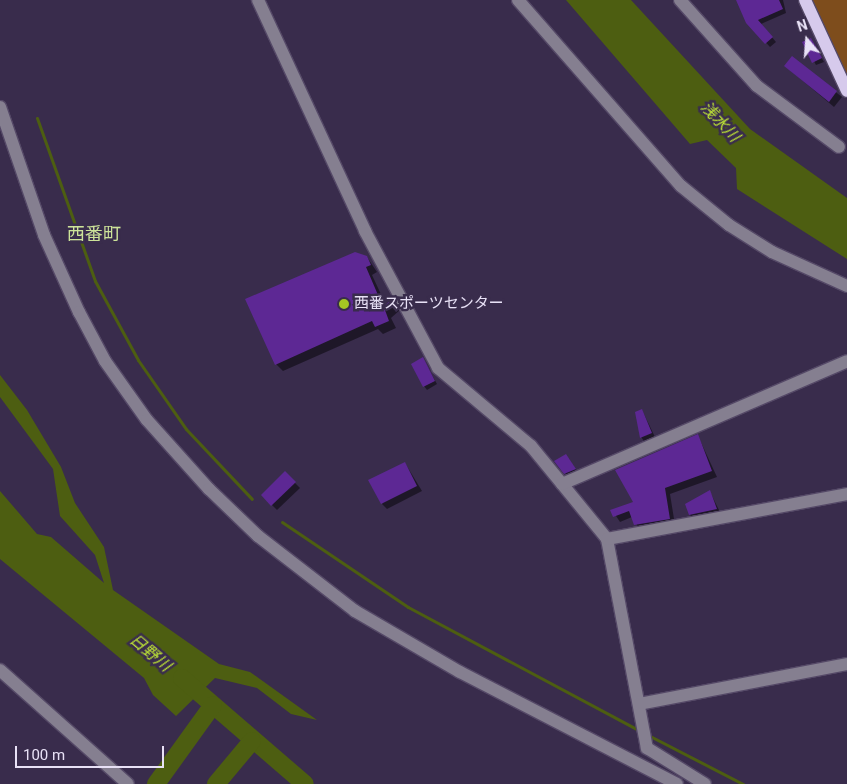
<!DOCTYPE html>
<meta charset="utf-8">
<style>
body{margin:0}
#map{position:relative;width:847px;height:784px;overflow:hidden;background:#392c4c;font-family:Roboto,"Noto Sans JP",sans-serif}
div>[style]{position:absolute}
.green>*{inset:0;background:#7e4d1c}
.water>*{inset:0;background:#4d5e11}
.shadow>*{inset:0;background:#0007}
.stream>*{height:3px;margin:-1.5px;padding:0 1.5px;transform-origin:1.5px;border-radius:1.5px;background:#4d5e11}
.river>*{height:18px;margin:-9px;padding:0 9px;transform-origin:9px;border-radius:9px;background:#4d5e11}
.building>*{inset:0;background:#5d2894}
.roads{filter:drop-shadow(1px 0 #554967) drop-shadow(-1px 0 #554967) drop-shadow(0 1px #554967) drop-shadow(0 -1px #554967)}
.minor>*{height:12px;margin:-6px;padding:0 6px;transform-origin:6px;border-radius:6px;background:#857f90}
.major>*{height:12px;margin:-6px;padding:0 6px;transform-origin:6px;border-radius:6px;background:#d6caec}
.dots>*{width:14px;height:14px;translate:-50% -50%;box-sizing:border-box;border:2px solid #392c4c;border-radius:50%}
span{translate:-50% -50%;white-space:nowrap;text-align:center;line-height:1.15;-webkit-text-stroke:5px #392c4c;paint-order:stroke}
.poi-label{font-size:15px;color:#e8e1f6}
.left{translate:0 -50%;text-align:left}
.water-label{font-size:16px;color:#c1e935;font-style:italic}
.quarter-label{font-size:18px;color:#cde399}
.north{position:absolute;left:782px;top:15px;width:50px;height:50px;-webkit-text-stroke:4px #392c4c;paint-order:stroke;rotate:342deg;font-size:14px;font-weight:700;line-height:20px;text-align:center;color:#e8e1f6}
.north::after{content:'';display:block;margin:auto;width:18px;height:22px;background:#e8e1f6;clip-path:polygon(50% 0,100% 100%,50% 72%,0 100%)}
.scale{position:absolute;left:15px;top:746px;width:149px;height:22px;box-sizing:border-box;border:2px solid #e8e1f6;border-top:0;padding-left:6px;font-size:15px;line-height:18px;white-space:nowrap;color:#e8e1f6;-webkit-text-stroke:4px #392c4c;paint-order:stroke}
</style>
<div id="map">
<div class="green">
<i style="clip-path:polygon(812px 0,847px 0,847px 90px)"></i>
</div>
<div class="water">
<i style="clip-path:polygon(566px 0,631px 0,750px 129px,847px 198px,847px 259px,737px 189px,736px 168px,707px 140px,690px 144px)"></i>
<i style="clip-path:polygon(0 375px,27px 410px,61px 467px,75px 503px,104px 547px,113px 590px,219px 664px,250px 672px,317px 720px,291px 714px,257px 688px,215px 678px,176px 716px,153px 695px,144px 678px,0 559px,0 491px,37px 534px,51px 537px,104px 583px,95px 555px,60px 516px,53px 469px,0 397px)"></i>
</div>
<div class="shadow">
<i style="clip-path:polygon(737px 0,783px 0,786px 13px,761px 24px,776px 42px,770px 47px,747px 22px)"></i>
<i style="clip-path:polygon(811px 39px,824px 62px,816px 65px,804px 43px)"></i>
<i style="clip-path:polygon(792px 58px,842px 97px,834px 107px,791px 71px)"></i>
<i style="clip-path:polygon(367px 257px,377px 272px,372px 275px,385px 303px,393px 303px,400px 310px,391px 318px,396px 328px,383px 334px,378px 329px,283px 371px,276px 364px)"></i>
<i style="clip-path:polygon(423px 359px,437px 384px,427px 390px,424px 386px)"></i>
<i style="clip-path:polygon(642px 410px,655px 437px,644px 441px,641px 437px)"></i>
<i style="clip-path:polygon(698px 436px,717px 477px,670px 494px,675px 525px,641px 531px,632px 517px,620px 522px,612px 510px,635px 503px)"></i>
<i style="clip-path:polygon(569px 459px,578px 473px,569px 477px,565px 473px)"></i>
<i style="clip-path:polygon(405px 463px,422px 491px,387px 509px,382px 504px)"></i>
<i style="clip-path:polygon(285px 473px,300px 488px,277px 510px,262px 495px)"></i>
<i style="clip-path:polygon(710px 492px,720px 512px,694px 518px,690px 515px)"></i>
</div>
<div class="stream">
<i style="left:37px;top:118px;width:173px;rotate:70.4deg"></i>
<i style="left:95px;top:281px;width:90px;rotate:61.4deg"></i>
<i style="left:138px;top:360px;width:84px;rotate:55.2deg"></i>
<i style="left:186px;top:429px;width:96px;rotate:46.7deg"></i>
<i style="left:282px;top:522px;width:152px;rotate:34deg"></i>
<i style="left:408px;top:607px;width:263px;rotate:28.1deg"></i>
<i style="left:648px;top:735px;width:107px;rotate:27.3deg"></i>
</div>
<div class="river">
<i style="left:182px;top:678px;width:162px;rotate:40.8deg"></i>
<i style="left:156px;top:784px;width:97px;rotate:-54.2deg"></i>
<i style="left:216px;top:784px;width:56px;rotate:-50.1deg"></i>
</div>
<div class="building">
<i style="clip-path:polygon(736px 0,779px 0,783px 9px,758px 20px,773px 37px,765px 44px,746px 23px)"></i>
<i style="clip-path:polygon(811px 38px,822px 58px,812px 63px,802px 42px)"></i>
<i style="clip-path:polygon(792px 56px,837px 91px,829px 102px,784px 66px)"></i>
<i style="clip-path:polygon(355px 252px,367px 256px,371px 265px,366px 267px,381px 302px,393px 302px,385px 310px,389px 321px,375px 327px,372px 321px,275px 365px,245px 299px)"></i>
<i style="clip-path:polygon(423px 357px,435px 381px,423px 387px,411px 364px)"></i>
<i style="clip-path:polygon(642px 409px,652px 433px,640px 438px,635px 412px)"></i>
<i style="clip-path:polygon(698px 434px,712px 471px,665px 488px,670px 519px,634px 525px,629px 511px,613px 517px,610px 510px,633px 502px,615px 470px)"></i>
<i style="clip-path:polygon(566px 454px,576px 469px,564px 474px,554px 461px)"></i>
<i style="clip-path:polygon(405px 462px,417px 486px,381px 504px,368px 480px)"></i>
<i style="clip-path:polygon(285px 471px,296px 482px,271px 506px,261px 495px)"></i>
<i style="clip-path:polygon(710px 490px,717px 509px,689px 515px,685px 504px)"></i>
</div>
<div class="roads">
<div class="minor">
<i style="left:258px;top:0;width:255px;rotate:65.1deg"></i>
<i style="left:365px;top:231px;width:155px;rotate:61.9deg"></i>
<i style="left:438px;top:368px;width:121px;rotate:40deg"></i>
<i style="left:531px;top:446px;width:120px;rotate:50.7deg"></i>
<i style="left:607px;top:539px;width:213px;rotate:79.2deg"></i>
<i style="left:647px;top:748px;width:68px;rotate:31.8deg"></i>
<i style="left:518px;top:0;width:247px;rotate:48.8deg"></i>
<i style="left:681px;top:186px;width:62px;rotate:39.1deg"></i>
<i style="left:729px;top:225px;width:51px;rotate:32.1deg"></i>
<i style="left:772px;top:252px;width:82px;rotate:24.4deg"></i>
<i style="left:680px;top:0;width:115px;rotate:48.2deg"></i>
<i style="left:757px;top:86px;width:102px;rotate:36.6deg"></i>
<i style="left:0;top:107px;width:135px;rotate:71deg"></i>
<i style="left:44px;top:235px;width:85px;rotate:65.6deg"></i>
<i style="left:79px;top:312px;width:55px;rotate:62deg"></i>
<i style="left:105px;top:361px;width:72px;rotate:54.6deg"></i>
<i style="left:147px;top:420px;width:93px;rotate:48.1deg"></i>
<i style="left:209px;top:489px;width:68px;rotate:43.8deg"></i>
<i style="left:258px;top:536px;width:123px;rotate:37.7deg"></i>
<i style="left:355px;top:611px;width:121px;rotate:30.2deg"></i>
<i style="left:460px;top:672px;width:244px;rotate:27.3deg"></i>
<i style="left:562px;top:484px;width:310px;rotate:-23.3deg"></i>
<i style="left:607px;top:539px;width:244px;rotate:-10.6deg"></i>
<i style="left:0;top:670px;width:171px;rotate:41.7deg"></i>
<i style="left:639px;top:704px;width:212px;rotate:-10.9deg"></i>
</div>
<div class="major">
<i style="left:805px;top:0;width:100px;rotate:65.2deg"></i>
</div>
</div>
<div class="dots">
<i style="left:344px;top:304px;background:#a5c823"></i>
</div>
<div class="poi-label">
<span class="left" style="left:354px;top:304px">西番スポーツセンター</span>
</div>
<div class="water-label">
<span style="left:720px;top:122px;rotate:47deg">浅水川</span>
<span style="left:150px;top:653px;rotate:40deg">日野川</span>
</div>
<div class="quarter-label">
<span style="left:94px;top:234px">西番町</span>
</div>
<div class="north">N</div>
<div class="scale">100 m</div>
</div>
